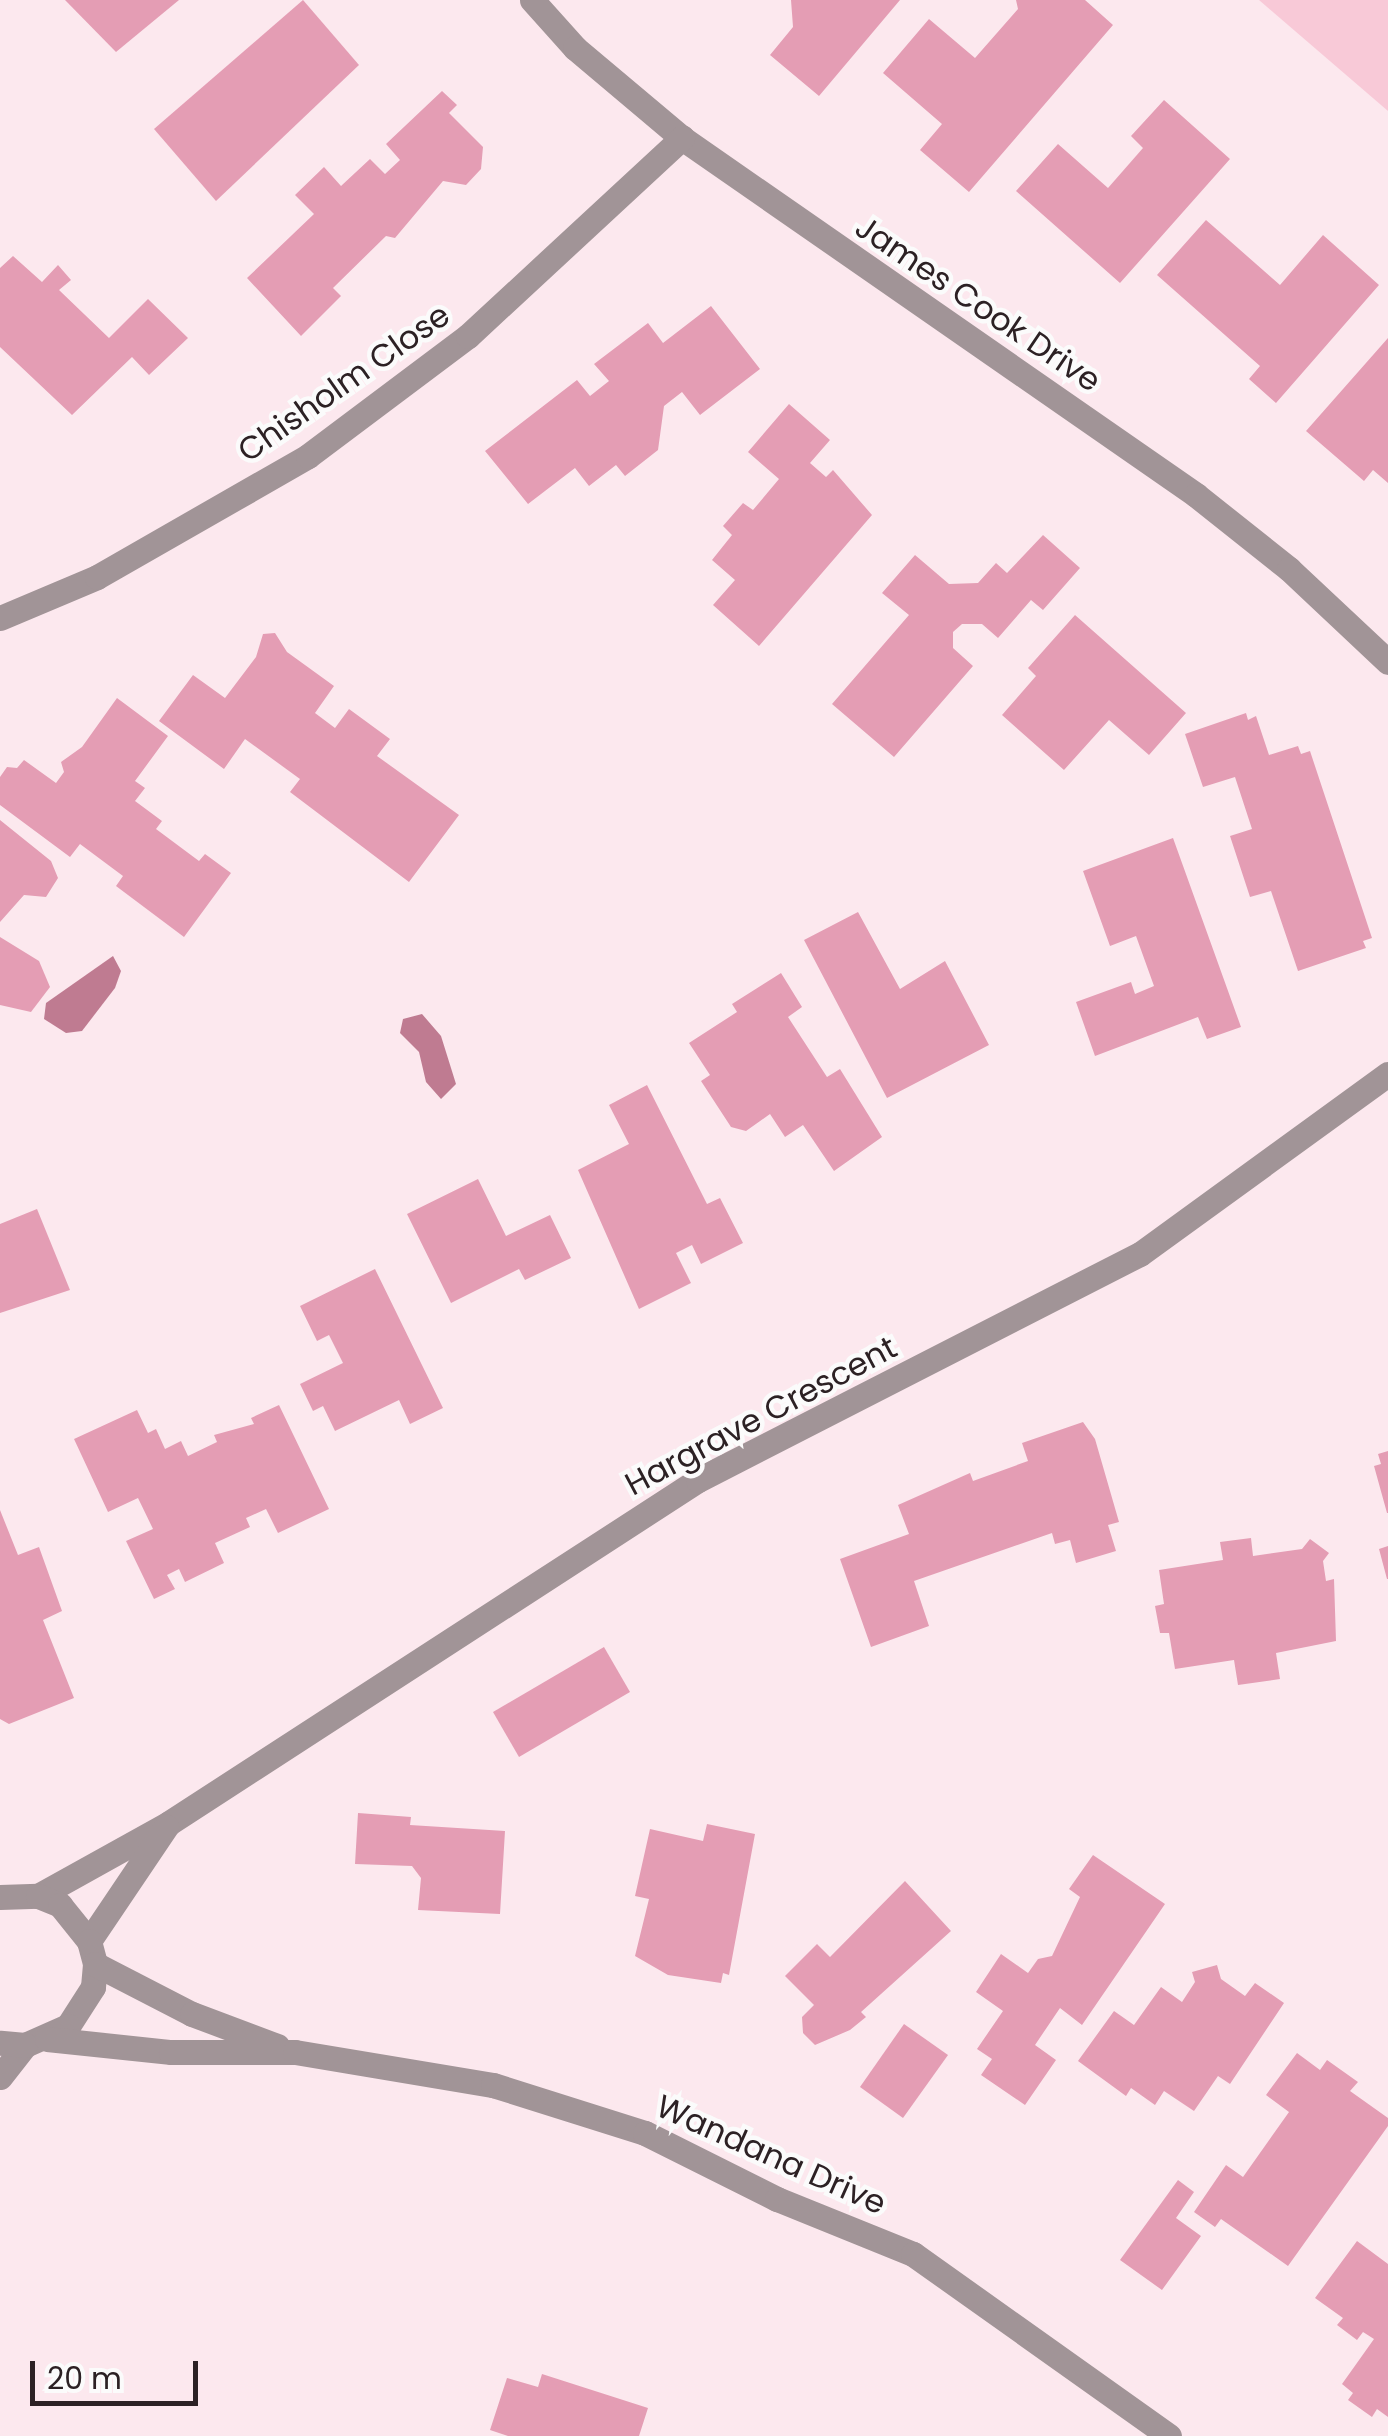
<!DOCTYPE html>
<style>
body{margin:0}
#map{position:relative;width:1388px;height:2436px;overflow:hidden;background:#fce8ee;font-family:Poppins,sans-serif}
div>[style]{position:absolute}
.green>*{inset:0;background:#f8c9d7}
.water>*{inset:0;background:#bf7b91}
.building>*{inset:0;background:#e49db4}
.minor>*{height:25px;margin:-12.5px;padding:0 12.5px;transform-origin:12.5px;border-radius:12.5px;background:#a19497}
.tertiary>*{height:25px;margin:-12.5px;padding:0 12.5px;transform-origin:12.5px;border-radius:12.5px;background:#a19497}
span{translate:-50% -50%;white-space:nowrap;text-align:center;line-height:1.15;-webkit-text-stroke:9px #fbfbfb;paint-order:stroke}
.street-label{font-size:32px;color:#2c2124}
.scale{position:absolute;left:30px;top:2361px;width:168px;height:45px;box-sizing:border-box;border:5px solid #2c2124;border-top:0;padding-left:12px;font-size:30px;line-height:35px;white-space:nowrap;color:#2c2124;-webkit-text-stroke:8px #fbfbfb;paint-order:stroke}
</style>
<div id="map">
<div class="green">
<i style="clip-path:polygon(1259px 0,1388px 0,1388px 111px)"></i>
</div>
<div class="water">
<i style="clip-path:polygon(113px 956px,121px 971px,115px 988px,82px 1031px,66px 1033px,44px 1019px,46px 1003px)"></i>
<i style="clip-path:polygon(422px 1014px,441px 1036px,456px 1084px,441px 1099px,426px 1082px,419px 1052px,400px 1033px,403px 1019px)"></i>
</div>
<div class="building">
<i style="clip-path:polygon(65px 0,179px 0,116px 52px)"></i>
<i style="clip-path:polygon(303px 0,359px 65px,216px 201px,154px 129px)"></i>
<i style="clip-path:polygon(791px 0,900px 0,819px 96px,770px 55px,793px 27px)"></i>
<i style="clip-path:polygon(1016px 0,1085px 0,1113px 25px,969px 192px,920px 150px,942px 124px,883px 73px,929px 19px,975px 58px,1018px 9px)"></i>
<i style="clip-path:polygon(442px 91px,457px 105px,449px 113px,483px 147px,481px 169px,466px 185px,443px 181px,395px 238px,386px 236px,333px 288px,341px 296px,301px 336px,247px 278px,314px 214px,295px 195px,324px 167px,341px 186px,370px 159px,385px 174px,400px 160px,386px 144px)"></i>
<i style="clip-path:polygon(1164px 100px,1230px 159px,1120px 283px,1016px 191px,1058px 144px,1108px 188px,1143px 148px,1131px 136px)"></i>
<i style="clip-path:polygon(1206px 220px,1280px 285px,1323px 235px,1379px 285px,1276px 403px,1249px 379px,1260px 366px,1157px 275px)"></i>
<i style="clip-path:polygon(13px 256px,42px 282px,58px 265px,71px 280px,59px 290px,109px 338px,148px 299px,188px 338px,149px 375px,132px 357px,72px 415px,0 347px,0 268px)"></i>
<i style="clip-path:polygon(711px 306px,760px 369px,700px 415px,682px 392px,664px 406px,658px 450px,625px 476px,616px 465px,589px 486px,575px 468px,528px 504px,485px 451px,577px 380px,590px 396px,609px 381px,594px 364px,648px 323px,663px 343px)"></i>
<i style="clip-path:polygon(1388px 338px,1388px 483px,1373px 470px,1364px 481px,1306px 431px)"></i>
<i style="clip-path:polygon(789px 404px,830px 440px,810px 463px,826px 477px,833px 470px,872px 515px,759px 646px,713px 605px,735px 580px,712px 560px,732px 535px,723px 526px,743px 503px,753px 510px,779px 479px,748px 452px)"></i>
<i style="clip-path:polygon(1043px 535px,1080px 568px,1043px 610px,1031px 600px,998px 638px,982px 624px,962px 624px,953px 632px,953px 648px,973px 666px,894px 757px,832px 704px,909px 615px,882px 593px,915px 555px,949px 584px,978px 583px,996px 563px,1007px 573px)"></i>
<i style="clip-path:polygon(1075px 615px,1186px 713px,1149px 755px,1109px 720px,1064px 770px,1002px 715px,1036px 676px,1028px 668px)"></i>
<i style="clip-path:polygon(275px 633px,287px 652px,334px 686px,315px 713px,335px 728px,349px 709px,390px 739px,377px 756px,459px 815px,409px 882px,290px 792px,300px 779px,245px 739px,224px 769px,159px 721px,193px 675px,225px 698px,256px 657px,263px 634px)"></i>
<i style="clip-path:polygon(117px 698px,168px 736px,135px 781px,145px 788px,135px 801px,162px 821px,156px 829px,199px 861px,205px 854px,231px 873px,184px 937px,116px 886px,123px 876px,80px 844px,70px 857px,0 805px,0 777px,7px 767px,17px 768px,24px 760px,56px 783px,64px 772px,61px 762px,82px 747px)"></i>
<i style="clip-path:polygon(1246px 713px,1248px 720px,1256px 716px,1269px 755px,1298px 746px,1301px 754px,1310px 751px,1372px 938px,1363px 941px,1366px 948px,1298px 971px,1271px 891px,1250px 897px,1230px 836px,1252px 829px,1235px 777px,1203px 787px,1185px 734px)"></i>
<i style="clip-path:polygon(0 820px,51px 861px,58px 878px,46px 897px,24px 895px,0 922px)"></i>
<i style="clip-path:polygon(1173px 838px,1241px 1027px,1207px 1039px,1198px 1017px,1095px 1056px,1076px 1002px,1131px 982px,1135px 994px,1154px 986px,1136px 936px,1110px 946px,1083px 871px)"></i>
<i style="clip-path:polygon(858px 912px,900px 989px,945px 961px,989px 1045px,887px 1098px,804px 940px)"></i>
<i style="clip-path:polygon(0 937px,39px 961px,50px 987px,31px 1012px,0 1005px)"></i>
<i style="clip-path:polygon(781px 973px,802px 1007px,788px 1017px,827px 1077px,840px 1069px,882px 1137px,834px 1171px,803px 1125px,785px 1137px,770px 1114px,746px 1131px,731px 1127px,701px 1081px,710px 1075px,689px 1043px,737px 1012px,732px 1004px)"></i>
<i style="clip-path:polygon(647px 1085px,707px 1204px,720px 1198px,743px 1243px,701px 1264px,692px 1245px,676px 1253px,691px 1283px,639px 1309px,578px 1170px,629px 1144px,609px 1105px)"></i>
<i style="clip-path:polygon(478px 1179px,506px 1236px,550px 1215px,571px 1258px,525px 1280px,519px 1269px,451px 1303px,407px 1214px)"></i>
<i style="clip-path:polygon(37px 1209px,70px 1290px,0 1313px,0 1224px)"></i>
<i style="clip-path:polygon(375px 1269px,443px 1408px,410px 1424px,399px 1400px,335px 1431px,323px 1406px,313px 1411px,300px 1384px,343px 1363px,329px 1335px,317px 1341px,300px 1306px)"></i>
<i style="clip-path:polygon(279px 1405px,329px 1509px,278px 1533px,266px 1509px,246px 1518px,250px 1527px,215px 1543px,224px 1563px,185px 1582px,179px 1569px,167px 1575px,175px 1589px,154px 1599px,126px 1541px,153px 1529px,138px 1498px,108px 1512px,74px 1439px,137px 1410px,148px 1433px,156px 1429px,165px 1449px,181px 1441px,188px 1456px,217px 1442px,214px 1435px,254px 1424px,251px 1418px)"></i>
<i style="clip-path:polygon(1083px 1422px,1095px 1439px,1119px 1522px,1108px 1525px,1116px 1551px,1076px 1563px,1070px 1540px,1055px 1544px,1052px 1533px,914px 1581px,929px 1626px,871px 1647px,840px 1559px,909px 1534px,898px 1505px,970px 1473px,973px 1481px,1028px 1461px,1022px 1443px)"></i>
<i style="clip-path:polygon(1388px 1451px,1388px 1513px,1387px 1513px,1374px 1466px,1381px 1464px,1378px 1454px)"></i>
<i style="clip-path:polygon(0 1510px,18px 1555px,39px 1547px,62px 1611px,43px 1620px,74px 1698px,9px 1724px,0 1719px)"></i>
<i style="clip-path:polygon(1251px 1538px,1253px 1556px,1302px 1549px,1310px 1539px,1329px 1553px,1323px 1561px,1326px 1581px,1334px 1579px,1336px 1641px,1276px 1653px,1280px 1679px,1238px 1685px,1234px 1660px,1175px 1669px,1169px 1633px,1160px 1633px,1155px 1606px,1164px 1604px,1159px 1570px,1223px 1560px,1220px 1542px)"></i>
<i style="clip-path:polygon(1388px 1546px,1388px 1579px,1387px 1579px,1379px 1549px)"></i>
<i style="clip-path:polygon(604px 1647px,630px 1692px,519px 1757px,493px 1712px)"></i>
<i style="clip-path:polygon(358px 1813px,411px 1817px,410px 1825px,505px 1831px,500px 1914px,418px 1910px,421px 1878px,412px 1866px,355px 1864px)"></i>
<i style="clip-path:polygon(707px 1824px,755px 1834px,729px 1975px,723px 1973px,721px 1983px,668px 1975px,635px 1956px,649px 1899px,635px 1896px,650px 1829px,703px 1841px)"></i>
<i style="clip-path:polygon(1093px 1855px,1165px 1904px,1082px 2025px,1060px 2008px,1035px 2045px,1056px 2060px,1025px 2105px,981px 2075px,992px 2059px,977px 2049px,1003px 2011px,976px 1992px,1001px 1954px,1028px 1973px,1038px 1959px,1052px 1956px,1080px 1897px,1069px 1889px)"></i>
<i style="clip-path:polygon(905px 1881px,951px 1931px,861px 2012px,866px 2017px,850px 2030px,815px 2045px,803px 2033px,802px 2017px,814px 2005px,785px 1976px,817px 1944px,830px 1957px)"></i>
<i style="clip-path:polygon(1217px 1965px,1221px 1979px,1245px 1996px,1255px 1983px,1284px 2003px,1230px 2084px,1218px 2076px,1194px 2111px,1164px 2091px,1155px 2105px,1131px 2088px,1126px 2096px,1078px 2061px,1114px 2011px,1134px 2025px,1161px 1987px,1182px 2002px,1195px 1982px,1192px 1972px)"></i>
<i style="clip-path:polygon(904px 2024px,948px 2055px,903px 2118px,860px 2087px)"></i>
<i style="clip-path:polygon(1297px 2053px,1320px 2070px,1327px 2060px,1358px 2082px,1350px 2091px,1388px 2118px,1388px 2126px,1288px 2266px,1221px 2219px,1215px 2227px,1194px 2212px,1226px 2165px,1243px 2177px,1289px 2112px,1266px 2095px)"></i>
<i style="clip-path:polygon(1178px 2180px,1194px 2192px,1176px 2218px,1201px 2236px,1162px 2290px,1120px 2260px)"></i>
<i style="clip-path:polygon(1357px 2241px,1388px 2264px,1388px 2417px,1377px 2409px,1372px 2417px,1348px 2400px,1353px 2393px,1342px 2384px,1374px 2339px,1363px 2332px,1357px 2340px,1337px 2325px,1343px 2318px,1315px 2298px)"></i>
<i style="clip-path:polygon(542px 2374px,648px 2408px,639px 2436px,508px 2436px,490px 2430px,507px 2378px,538px 2387px)"></i>
</div>
<div class="minor">
<i style="left:532px;top:0;width:64px;rotate:48.1deg"></i>
<i style="left:575px;top:48px;width:140px;rotate:40.1deg"></i>
<i style="left:682px;top:138px;width:626px;rotate:34.78deg"></i>
<i style="left:1196px;top:495px;width:119px;rotate:38.5deg"></i>
<i style="left:1289px;top:569px;width:136px;rotate:43.2deg"></i>
<i style="left:0;top:618px;width:105px;rotate:-22.9deg"></i>
<i style="left:97px;top:577px;width:243px;rotate:-29.8deg"></i>
<i style="left:308px;top:456px;width:200px;rotate:-36.9deg"></i>
<i style="left:468px;top:336px;width:292px;rotate:-42.8deg"></i>
<i style="left:38px;top:1896px;width:150px;rotate:-29.1deg"></i>
<i style="left:169px;top:1823px;width:630px;rotate:-32.96deg"></i>
<i style="left:698px;top:1480px;width:496px;rotate:-27.1deg"></i>
<i style="left:1140px;top:1254px;width:306px;rotate:-36deg"></i>
<i style="left:89px;top:1941px;width:138px;rotate:-56deg"></i>
<i style="left:0;top:2077px;width:41px;rotate:-52deg"></i>
</div>
<div class="tertiary">
<i style="left:0;top:1897px;width:38px;rotate:-2deg"></i>
<i style="left:38px;top:1896px;width:24px;rotate:22deg"></i>
<i style="left:60px;top:1905px;width:46px;rotate:51.1deg"></i>
<i style="left:89px;top:1941px;width:24px;rotate:75deg"></i>
<i style="left:95px;top:1964px;width:23px;rotate:95deg"></i>
<i style="left:93px;top:1987px;width:46px;rotate:122.7deg"></i>
<i style="left:68px;top:2026px;width:47px;rotate:156.2deg"></i>
<i style="left:25px;top:2045px;width:25px;rotate:-175deg"></i>
<i style="left:95px;top:1964px;width:109px;rotate:27.3deg"></i>
<i style="left:192px;top:2014px;width:91px;rotate:20.6deg"></i>
<i style="left:47px;top:2039px;width:125px;rotate:6deg"></i>
<i style="left:171px;top:2052px;width:124px"></i>
<i style="left:295px;top:2052px;width:201px;rotate:9.5deg"></i>
<i style="left:493px;top:2085px;width:159px;rotate:17.5deg"></i>
<i style="left:645px;top:2133px;width:148px;rotate:26.6deg"></i>
<i style="left:777px;top:2199px;width:147px;rotate:22deg"></i>
<i style="left:913px;top:2254px;width:314px;rotate:35.4deg"></i>
</div>
<div class="street-label">
<span style="left:978px;top:304px;rotate:34deg">James Cook Drive</span>
<span style="left:344px;top:383px;rotate:-35deg">Chisholm Close</span>
<span style="left:761px;top:1416px;rotate:-28deg">Hargrave Crescent</span>
<span style="left:771px;top:2155px;rotate:24deg">Wandana Drive</span>
</div>
<div class="scale">20 m</div>
</div>
